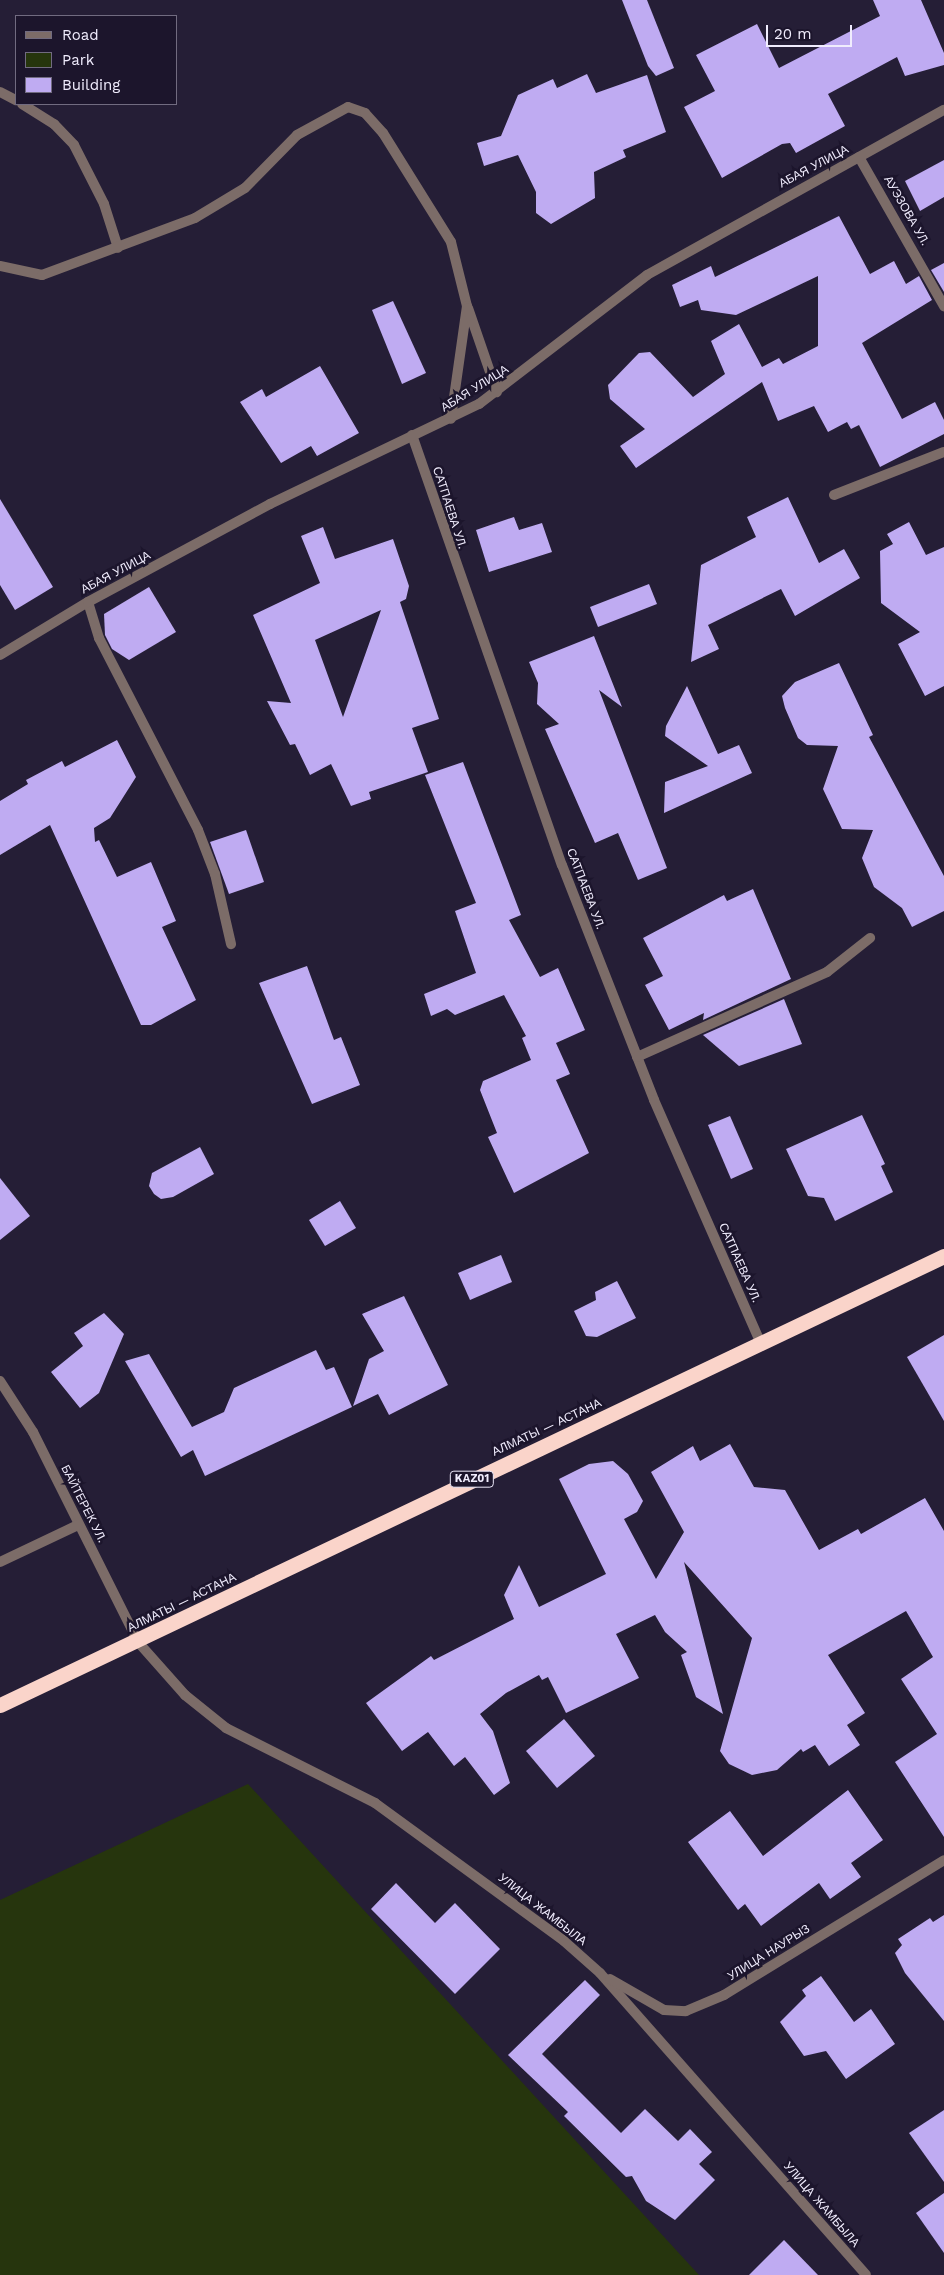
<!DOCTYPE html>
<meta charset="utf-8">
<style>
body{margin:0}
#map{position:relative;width:944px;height:2275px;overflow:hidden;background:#251e36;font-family:"Work Sans",sans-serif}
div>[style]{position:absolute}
.green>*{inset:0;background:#26350d}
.building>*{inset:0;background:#bfabf2}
.street>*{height:10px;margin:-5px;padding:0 5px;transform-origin:5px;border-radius:5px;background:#7c6c68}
.highway>*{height:15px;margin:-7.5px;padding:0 7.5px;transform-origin:7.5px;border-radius:7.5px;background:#fad4ca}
span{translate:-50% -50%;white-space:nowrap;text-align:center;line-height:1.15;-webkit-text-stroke:5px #1c152c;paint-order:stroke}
.shield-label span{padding:1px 4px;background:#1c152c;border:1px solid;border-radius:4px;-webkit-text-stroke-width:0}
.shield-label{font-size:11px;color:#f0ecfd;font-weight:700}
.street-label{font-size:12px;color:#f0ecfd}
.legend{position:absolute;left:15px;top:15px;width:162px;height:90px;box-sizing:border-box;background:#1c152c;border:1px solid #716b80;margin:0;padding:6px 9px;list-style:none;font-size:15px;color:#f0ecfd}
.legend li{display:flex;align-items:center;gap:10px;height:25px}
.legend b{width:25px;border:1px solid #716b80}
.scale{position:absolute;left:766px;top:25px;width:86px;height:22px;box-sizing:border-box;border:2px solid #f0ecfd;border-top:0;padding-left:6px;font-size:15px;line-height:18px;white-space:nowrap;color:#f0ecfd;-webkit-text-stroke:4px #1c152c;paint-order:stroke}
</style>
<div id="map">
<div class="green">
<i style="clip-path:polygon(248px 1784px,699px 2275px,0 2275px,0 1900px)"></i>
</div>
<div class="building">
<i style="clip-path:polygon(622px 0,647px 0,674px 68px,656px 76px,648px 66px)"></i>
<i style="clip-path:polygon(873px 0,921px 0,944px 53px,944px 65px,905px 76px,897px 57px,828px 94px,845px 126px,796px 153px,790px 143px,782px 144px,722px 178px,684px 107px,715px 91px,696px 55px,757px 24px,779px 68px,880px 16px)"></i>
<i style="clip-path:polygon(587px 74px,596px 93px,647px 75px,666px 132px,623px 150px,626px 157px,594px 172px,595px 198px,551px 224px,536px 213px,536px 192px,518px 155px,484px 166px,477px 143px,501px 136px,518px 95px,553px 79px,557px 88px)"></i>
<i style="clip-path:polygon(944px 160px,944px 197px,920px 211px,905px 181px)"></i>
<i style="clip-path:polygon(839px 216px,870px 274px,894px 261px,906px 284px,919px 276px,932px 300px,862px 343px,902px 419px,935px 402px,944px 420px,944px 434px,880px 467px,859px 425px,851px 429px,847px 422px,828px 432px,814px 406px,778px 421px,762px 382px,636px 468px,620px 446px,645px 429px,610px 399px,608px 385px,639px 353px,650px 352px,693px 397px,725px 374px,711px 341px,739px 324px,762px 367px,779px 358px,783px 364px,818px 346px,818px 276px,736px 315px,701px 310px,698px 300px,680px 307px,672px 285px,711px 266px,715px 277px)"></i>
<i style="clip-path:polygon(944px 263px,944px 292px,931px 270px)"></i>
<i style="clip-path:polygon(393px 301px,426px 373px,402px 384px,372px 310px)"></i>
<i style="clip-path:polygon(320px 366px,359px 433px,317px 456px,311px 446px,281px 463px,240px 402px,262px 389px,266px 397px)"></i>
<i style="clip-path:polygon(788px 497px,819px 563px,844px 549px,860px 578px,795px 616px,781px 589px,708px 625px,719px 649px,691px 662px,701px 565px,756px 537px,747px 517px)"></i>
<i style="clip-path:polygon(0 499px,53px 587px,15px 610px,0 585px)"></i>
<i style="clip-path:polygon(514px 517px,519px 530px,542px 523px,552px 552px,489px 572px,476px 530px)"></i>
<i style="clip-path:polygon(909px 522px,926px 555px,944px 547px,944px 686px,925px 696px,898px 644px,920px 632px,881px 603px,880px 551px,893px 544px,887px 534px)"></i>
<i style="clip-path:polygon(evenodd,323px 527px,335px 559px,393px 539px,409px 586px,406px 599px,400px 602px,439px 719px,412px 728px,428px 772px,369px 792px,371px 799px,351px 806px,331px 764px,310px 775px,295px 744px,290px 745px,267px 701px,291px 703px,253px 615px,320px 583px,301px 536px,323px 527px,381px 610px,343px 717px,315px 640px,381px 610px)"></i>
<i style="clip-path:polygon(649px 584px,657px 604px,598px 627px,590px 607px)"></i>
<i style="clip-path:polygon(149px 587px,176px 632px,129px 660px,112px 649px,105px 635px,104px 614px)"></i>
<i style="clip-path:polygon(594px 636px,622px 707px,599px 690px,667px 868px,638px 880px,618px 833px,595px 843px,545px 729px,559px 724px,537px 704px,538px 683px,529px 662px)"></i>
<i style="clip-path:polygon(839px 663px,873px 735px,869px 737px,944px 876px,944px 911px,912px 927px,902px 908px,874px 887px,862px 858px,873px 830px,842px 829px,823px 789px,838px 746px,807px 745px,798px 738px,785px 708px,782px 696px,795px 682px)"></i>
<i style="clip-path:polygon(687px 686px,718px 754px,739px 745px,752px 773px,664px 813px,665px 782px,708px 766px,665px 736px,666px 726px)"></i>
<i style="clip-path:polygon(117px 740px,136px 777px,110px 818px,94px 828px,95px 842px,99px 840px,117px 877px,151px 862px,176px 921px,162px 927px,196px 1000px,151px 1025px,141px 1025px,50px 825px,0 855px,0 801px,28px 784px,26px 780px,62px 761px,65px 767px)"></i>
<i style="clip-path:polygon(463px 762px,521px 915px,509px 920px,540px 977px,558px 968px,585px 1030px,556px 1043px,570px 1074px,556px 1080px,589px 1153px,514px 1193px,488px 1137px,497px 1133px,480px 1090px,483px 1081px,531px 1060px,522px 1038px,526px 1036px,504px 995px,455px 1015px,447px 1009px,431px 1016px,424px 994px,476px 973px,455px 911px,476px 903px,425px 775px)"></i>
<i style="clip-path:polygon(246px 830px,264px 882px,229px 894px,210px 842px)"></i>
<i style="clip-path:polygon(753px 889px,791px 979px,703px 1020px,704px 1013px,669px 1030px,645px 985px,663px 976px,643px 938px,724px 895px,727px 901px)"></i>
<i style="clip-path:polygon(307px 966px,334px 1040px,341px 1037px,360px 1085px,312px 1104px,259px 983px)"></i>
<i style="clip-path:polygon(784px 999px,802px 1044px,739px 1066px,703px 1035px)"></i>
<i style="clip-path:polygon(862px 1115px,885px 1164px,881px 1166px,893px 1192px,835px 1221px,824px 1198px,808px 1196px,786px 1149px)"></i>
<i style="clip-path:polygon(730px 1116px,753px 1169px,731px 1179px,708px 1125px)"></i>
<i style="clip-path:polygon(200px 1147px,214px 1174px,173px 1197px,161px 1199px,154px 1194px,149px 1186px,152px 1173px)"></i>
<i style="clip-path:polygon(0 1178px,30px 1216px,0 1240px)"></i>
<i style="clip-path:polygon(340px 1201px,356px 1228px,325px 1246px,309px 1220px)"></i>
<i style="clip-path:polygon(501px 1255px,512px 1282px,470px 1300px,458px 1273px)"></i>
<i style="clip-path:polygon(617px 1281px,636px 1318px,597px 1337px,586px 1336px,574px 1311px,596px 1300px,595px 1292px)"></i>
<i style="clip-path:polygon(404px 1296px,448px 1385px,389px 1415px,378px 1394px,353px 1406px,369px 1359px,384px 1351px,362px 1314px)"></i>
<i style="clip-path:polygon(104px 1313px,124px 1334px,99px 1393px,80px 1408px,51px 1372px,83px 1346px,74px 1333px)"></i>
<i style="clip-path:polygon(944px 1335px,944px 1421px,907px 1357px)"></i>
<i style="clip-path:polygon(316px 1350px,326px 1370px,334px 1367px,352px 1407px,205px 1476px,193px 1450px,181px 1457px,125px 1361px,149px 1354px,192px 1427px,224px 1412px,234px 1388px)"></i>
<i style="clip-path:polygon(730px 1444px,754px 1487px,785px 1490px,819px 1550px,858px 1529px,861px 1534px,925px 1498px,944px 1531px,944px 1837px,895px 1762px,937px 1734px,901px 1679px,933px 1657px,906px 1611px,828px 1655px,865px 1713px,847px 1725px,860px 1745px,829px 1766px,815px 1745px,803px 1752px,801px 1749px,777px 1770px,752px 1775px,729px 1764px,720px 1751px,752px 1638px,684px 1562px,723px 1714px,696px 1697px,681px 1655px,687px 1652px,665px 1632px,655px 1615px,616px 1634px,639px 1678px,566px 1713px,548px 1677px,542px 1680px,539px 1675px,506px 1693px,480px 1714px,493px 1731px,510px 1783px,494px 1795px,465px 1757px,454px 1766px,428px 1732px,402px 1751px,366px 1703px,431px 1656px,434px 1660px,514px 1619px,504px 1595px,519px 1565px,539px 1607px,606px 1574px,559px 1479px,589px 1464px,613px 1461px,628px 1474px,643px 1501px,637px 1512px,624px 1519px,656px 1579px,684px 1532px,651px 1472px,693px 1446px,700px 1461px)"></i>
<i style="clip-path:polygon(564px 1719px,595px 1756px,557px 1788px,526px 1751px)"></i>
<i style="clip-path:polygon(848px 1790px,883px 1840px,851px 1863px,861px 1877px,830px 1899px,819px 1883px,761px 1926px,745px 1904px,738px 1910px,688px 1842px,730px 1811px,763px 1856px)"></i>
<i style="clip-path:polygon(396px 1883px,435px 1923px,455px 1903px,500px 1949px,455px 1994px,371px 1909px)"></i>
<i style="clip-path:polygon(944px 1915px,944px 2021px,905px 1973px,895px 1953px,902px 1945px,898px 1939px,930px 1918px,933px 1922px)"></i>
<i style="clip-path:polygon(821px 1976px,854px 2022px,871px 2009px,895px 2044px,846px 2079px,826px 2051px,804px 2056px,780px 2022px,806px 1996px,802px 1990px)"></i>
<i style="clip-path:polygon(585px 1980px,600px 1995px,542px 2054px,621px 2133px,645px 2109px,678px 2141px,690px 2129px,712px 2152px,699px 2164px,715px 2180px,675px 2220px,646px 2201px,632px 2176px,626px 2177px,564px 2116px,568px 2112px,508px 2055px)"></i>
<i style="clip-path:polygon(944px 2110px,944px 2182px,909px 2133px)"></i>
<i style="clip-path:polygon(944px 2193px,944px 2253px,916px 2213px)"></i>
<i style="clip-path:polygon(784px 2240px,818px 2275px,749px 2275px)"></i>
</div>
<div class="street">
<i style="left:0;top:92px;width:18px;rotate:27deg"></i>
<i style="left:22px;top:104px;width:38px;rotate:32deg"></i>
<i style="left:54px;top:124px;width:29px;rotate:46deg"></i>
<i style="left:74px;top:145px;width:66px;rotate:63deg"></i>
<i style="left:104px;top:204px;width:46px;rotate:72.3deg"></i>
<i style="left:859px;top:157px;width:172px;rotate:60.3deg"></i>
<i style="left:0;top:266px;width:43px;rotate:12.1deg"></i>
<i style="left:42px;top:275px;width:163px;rotate:-20.4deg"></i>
<i style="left:195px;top:218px;width:58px;rotate:-31deg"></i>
<i style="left:245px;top:188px;width:74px;rotate:-45.5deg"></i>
<i style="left:297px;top:135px;width:58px;rotate:-28.8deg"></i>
<i style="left:348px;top:107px;width:18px;rotate:19deg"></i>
<i style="left:365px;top:113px;width:27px;rotate:48deg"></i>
<i style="left:383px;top:133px;width:128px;rotate:58deg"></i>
<i style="left:451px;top:242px;width:66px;rotate:76deg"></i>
<i style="left:467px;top:306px;width:114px;rotate:98.1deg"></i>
<i style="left:468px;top:308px;width:89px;rotate:71deg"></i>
<i style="left:412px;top:435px;width:455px;rotate:70.8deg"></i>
<i style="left:562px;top:865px;width:252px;rotate:68.6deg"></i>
<i style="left:654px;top:1100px;width:263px;rotate:66.3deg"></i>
<i style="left:834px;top:495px;width:118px;rotate:-21.4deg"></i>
<i style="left:88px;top:602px;width:38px;rotate:73deg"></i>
<i style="left:99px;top:638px;width:216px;rotate:62.7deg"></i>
<i style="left:198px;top:830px;width:47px;rotate:68.9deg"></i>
<i style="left:215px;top:874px;width:72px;rotate:77.1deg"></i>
<i style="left:0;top:655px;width:103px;rotate:-31.1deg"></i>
<i style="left:88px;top:602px;width:207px;rotate:-28.3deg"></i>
<i style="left:270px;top:504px;width:232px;rotate:-25.6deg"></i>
<i style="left:479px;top:404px;width:212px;rotate:-37.5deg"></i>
<i style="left:647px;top:275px;width:340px;rotate:-29.1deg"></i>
<i style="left:637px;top:1057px;width:208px;rotate:-24.1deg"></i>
<i style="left:827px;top:972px;width:55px;rotate:-38.3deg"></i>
<i style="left:0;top:1381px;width:61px;rotate:57.1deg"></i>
<i style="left:33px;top:1432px;width:235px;rotate:63.4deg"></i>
<i style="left:138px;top:1642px;width:71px;rotate:48.4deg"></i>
<i style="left:185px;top:1695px;width:53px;rotate:38.8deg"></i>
<i style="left:226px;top:1728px;width:167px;rotate:26.7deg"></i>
<i style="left:375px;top:1803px;width:234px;rotate:36.1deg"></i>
<i style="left:564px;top:1941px;width:48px;rotate:41.6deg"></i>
<i style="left:600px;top:1973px;width:402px;rotate:48.6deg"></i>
<i style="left:0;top:1562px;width:86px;rotate:-25.4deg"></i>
<i style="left:610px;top:1979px;width:62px;rotate:29.9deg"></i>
<i style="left:664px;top:2010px;width:22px;rotate:3deg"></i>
<i style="left:686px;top:2011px;width:41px;rotate:-22.8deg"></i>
<i style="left:724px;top:1995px;width:258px;rotate:-31.5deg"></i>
</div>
<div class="highway">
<i style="left:0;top:1705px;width:1045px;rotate:-25.44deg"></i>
</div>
<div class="shield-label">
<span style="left:472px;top:1479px">KАZ01</span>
</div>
<div class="street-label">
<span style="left:814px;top:167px;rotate:-28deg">АБАЯ УЛИЦА</span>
<span style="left:906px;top:211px;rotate:60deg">АУЭЗОВА УЛ.</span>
<span style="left:475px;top:389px;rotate:-32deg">АБАЯ УЛИЦА</span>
<span style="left:449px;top:508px;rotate:72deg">САТПАЕВА УЛ.</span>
<span style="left:116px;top:573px;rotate:-28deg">АБАЯ УЛИЦА</span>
<span style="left:585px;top:889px;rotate:69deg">САТПАЕВА УЛ.</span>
<span style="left:739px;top:1263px;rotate:66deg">САТПАЕВА УЛ.</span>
<span style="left:547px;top:1428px;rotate:-25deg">АЛМАТЫ — АСТАНА</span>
<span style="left:83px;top:1504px;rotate:63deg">БАЙТЕРЕК УЛ.</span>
<span style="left:182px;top:1603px;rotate:-26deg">АЛМАТЫ — АСТАНА</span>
<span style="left:542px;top:1910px;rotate:38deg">УЛИЦА ЖАМБЫЛА</span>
<span style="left:769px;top:1953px;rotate:-32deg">УЛИЦА НАУРЫЗ</span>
<span style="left:821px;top:2205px;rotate:49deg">УЛИЦА ЖАМБЫЛА</span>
</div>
<ul class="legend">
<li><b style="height:6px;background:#7c6c68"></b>Road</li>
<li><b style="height:14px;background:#26350d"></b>Park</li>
<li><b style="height:14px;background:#bfabf2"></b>Building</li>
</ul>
<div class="scale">20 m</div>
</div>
